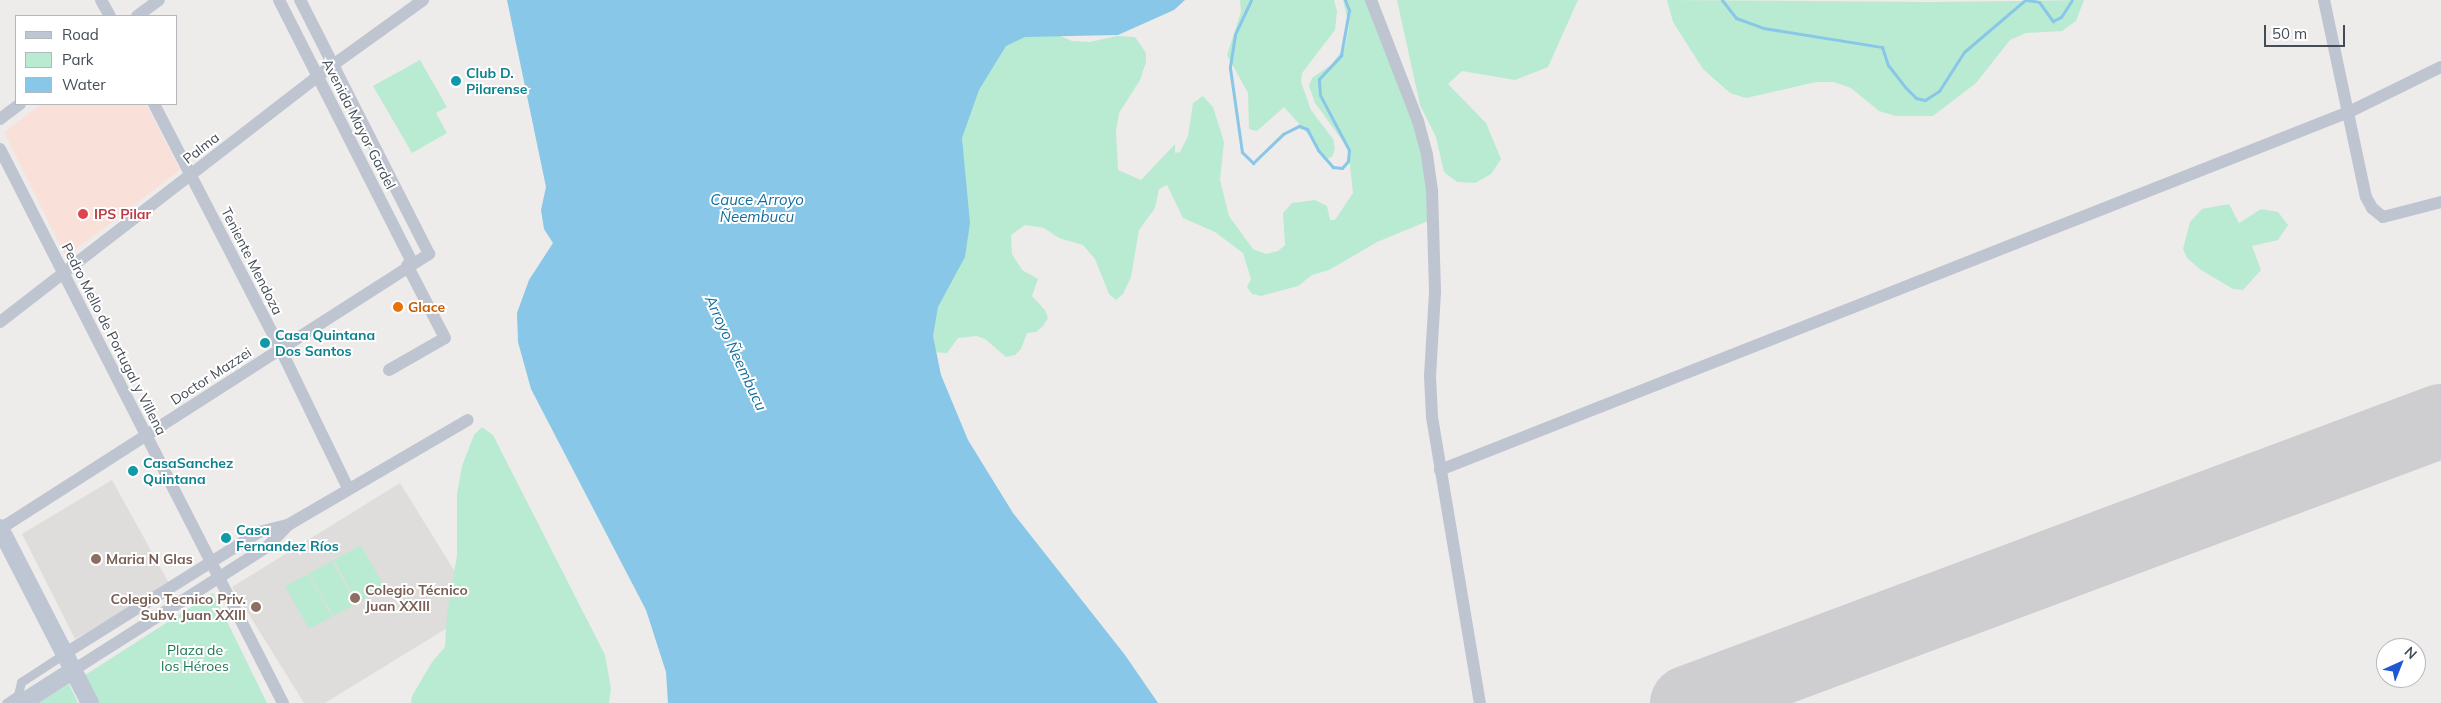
<!DOCTYPE html>
<meta charset="utf-8">
<style>
body{margin:0}
#map{position:relative;width:2441px;height:703px;overflow:hidden;background:#eeebeb;font-family:Mulish,sans-serif}
div>[style]{position:absolute}
.education>*{inset:0;background:#dfdcdc}
.medical>*{inset:0;background:#f9e1da}
.green>*{inset:0;background:#b9ebd3}
.water>*{inset:0;background:#88c7e7}
.stream>*{height:3px;margin:-1.5px;padding:0 1.5px;transform-origin:1.5px;border-radius:1.5px;background:#88c7e7}
.runway>*{height:74px;margin:-37px;padding:0 37px;transform-origin:37px;border-radius:37px;background:#cecdd0}
.pedestrian>*{height:9px;margin:-4.5px;padding:0 4.5px;transform-origin:4.5px;border-radius:4.5px;background:#bec5d0}
.minor>*{height:12px;margin:-6px;padding:0 6px;transform-origin:6px;border-radius:6px;background:#bec5d0}
.secondary>*{height:18px;margin:-9px;padding:0 9px;transform-origin:9px;border-radius:9px;background:#bec6d4}
.dots>*{width:14px;height:14px;translate:-50% -50%;box-sizing:border-box;border:2px solid #fff;border-radius:50%}
span{translate:-50% -50%;white-space:nowrap;text-align:center;line-height:1.15;-webkit-text-stroke:4px #fff;paint-order:stroke}
.culture-label{font-size:14px;color:#0d838f;font-weight:700}
.left{translate:0 -50%;text-align:left}
.street-label{font-size:14px;color:#444c57}
.health-label{font-size:14px;color:#be3a42;font-weight:700}
.food-label{font-size:14px;color:#c56008;font-weight:700}
.education-label{font-size:14px;color:#785e54;font-weight:700}
.right{translate:-100% -50%;text-align:right}
.park-label{font-size:14px;color:#1a7452}
.water-label{font-size:15px;color:#126e9d;font-style:italic}
.legend{position:absolute;left:15px;top:15px;width:162px;height:90px;box-sizing:border-box;background:#fff;border:1px solid #b4b7bc;margin:0;padding:6px 9px;list-style:none;font-size:15px;color:#444c57}
.legend li{display:flex;align-items:center;gap:10px;height:25px}
.legend b{width:25px;border:1px solid #b4b7bc}
.north{position:absolute;left:2376px;top:638px;width:50px;height:50px;box-sizing:border-box;background:#fff;border:1px solid #b4b7bc;border-radius:50%;rotate:44deg;font-size:14px;font-weight:700;line-height:20px;text-align:center;color:#444c57}
.north::after{content:'';display:block;margin:auto;width:18px;height:22px;background:#2057d3;clip-path:polygon(50% 0,100% 100%,50% 72%,0 100%)}
.scale{position:absolute;left:2264px;top:25px;width:81px;height:22px;box-sizing:border-box;border:2px solid #444c57;border-top:0;padding-left:6px;font-size:15px;line-height:18px;white-space:nowrap;color:#444c57;-webkit-text-stroke:4px #fff;paint-order:stroke}
</style>
<div id="map">
<div class="education">
<i style="clip-path:polygon(112px 480px,170px 585px,75px 639px,22px 534px)"></i>
<i style="clip-path:polygon(400px 483px,478px 609px,325px 703px,304px 703px,232px 587px)"></i>
</div>
<div class="medical">
<i style="clip-path:polygon(41px 104px,146px 104px,180px 170px,66px 257px,4px 132px)"></i>
</div>
<div class="green">
<i style="clip-path:polygon(1240px 0,1334px 0,1337px 11px,1335px 30px,1302px 73px,1301px 82px,1311px 110px,1333px 139px,1335px 149px,1332px 157px,1324px 160px,1310px 136px,1284px 107px,1257px 131px,1249px 129px,1248px 93px,1227px 55px,1241px 12px)"></i>
<i style="clip-path:polygon(1343px 0,1369px 0,1425px 147px,1428px 221px,1377px 242px,1329px 270px,1312px 275px,1298px 286px,1261px 296px,1252px 294px,1247px 287px,1251px 279px,1243px 253px,1215px 232px,1183px 218px,1167px 185px,1159px 189px,1155px 208px,1139px 230px,1131px 277px,1123px 294px,1116px 300px,1109px 294px,1095px 259px,1083px 245px,1059px 238px,1044px 228px,1025px 225px,1011px 235px,1012px 254px,1022px 270px,1038px 279px,1032px 296px,1045px 310px,1048px 318px,1043px 326px,1036px 332px,1027px 333px,1021px 349px,1015px 355px,1006px 357px,985px 339px,976px 336px,958px 338px,947px 353px,930px 352px,946px 146px,1004px 37px,1058px 35px,1072px 41px,1090px 42px,1117px 36px,1135px 37px,1146px 53px,1146px 62px,1140px 80px,1119px 113px,1116px 131px,1118px 170px,1141px 180px,1175px 144px,1175px 153px,1180px 152px,1188px 136px,1193px 103px,1203px 96px,1213px 107px,1224px 142px,1220px 180px,1229px 216px,1253px 249px,1266px 254px,1278px 251px,1285px 245px,1283px 213px,1292px 203px,1315px 200px,1327px 206px,1330px 220px,1335px 220px,1353px 193px,1348px 148px,1315px 103px,1309px 86px,1312px 78px,1331px 65px,1345px 47px,1349px 25px)"></i>
<i style="clip-path:polygon(1397px 0,1578px 0,1548px 67px,1515px 80px,1462px 71px,1448px 84px,1486px 123px,1501px 159px,1491px 174px,1475px 183px,1457px 182px,1444px 172px,1436px 137px,1420px 105px)"></i>
<i style="clip-path:polygon(1667px 0,1930px 2px,2084px 0,2076px 21px,2062px 31px,2026px 33px,2010px 40px,1976px 83px,1933px 116px,1896px 116px,1879px 111px,1851px 88px,1834px 82px,1816px 82px,1746px 98px,1730px 93px,1703px 69px,1673px 22px)"></i>
<i style="clip-path:polygon(420px 60px,447px 107px,436px 113px,447px 133px,412px 153px,373px 86px)"></i>
<i style="clip-path:polygon(2229px 204px,2239px 223px,2261px 209px,2278px 212px,2288px 225px,2278px 240px,2252px 246px,2261px 270px,2243px 290px,2233px 289px,2201px 270px,2187px 258px,2183px 249px,2190px 222px,2202px 209px)"></i>
<i style="clip-path:polygon(482px 427px,493px 435px,605px 655px,611px 688px,609px 703px,411px 703px,412px 696px,432px 662px,445px 647px,447px 614px,457px 555px,457px 494px,462px 466px,474px 435px)"></i>
<i style="clip-path:polygon(361px 545px,385px 588px,357px 603px,334px 560px)"></i>
<i style="clip-path:polygon(332px 561px,356px 604px,333px 616px,309px 573px)"></i>
<i style="clip-path:polygon(308px 574px,332px 617px,309px 629px,285px 586px)"></i>
<i style="clip-path:polygon(213px 593px,267px 703px,95px 703px,82px 677px)"></i>
<i style="clip-path:polygon(69px 684px,78px 703px,38px 703px)"></i>
</div>
<div class="water">
<i style="clip-path:polygon(507px 0,1185px 0,1174px 10px,1118px 35px,1025px 37px,1006px 46px,979px 90px,962px 138px,970px 223px,965px 257px,938px 307px,933px 336px,941px 375px,968px 440px,1013px 513px,1125px 655px,1158px 703px,668px 703px,666px 672px,646px 610px,531px 389px,518px 342px,517px 313px,529px 280px,553px 243px,544px 229px,541px 210px,546px 187px)"></i>
</div>
<div class="stream">
<i style="left:1251px;top:0;width:38px;rotate:115deg"></i>
<i style="left:1235px;top:35px;width:33px;rotate:99deg"></i>
<i style="left:1230px;top:68px;width:85px;rotate:81.9deg"></i>
<i style="left:1242px;top:152px;width:16px;rotate:45deg"></i>
<i style="left:1253px;top:163px;width:42px;rotate:-44deg"></i>
<i style="left:1283px;top:134px;width:18px;rotate:-27deg"></i>
<i style="left:1299px;top:126px;width:9px;rotate:21deg"></i>
<i style="left:1307px;top:129px;width:24px;rotate:62deg"></i>
<i style="left:1318px;top:150px;width:23px;rotate:49deg"></i>
<i style="left:1333px;top:167px;width:9px;rotate:6deg"></i>
<i style="left:1342px;top:168px;width:9px;rotate:-49deg"></i>
<i style="left:1348px;top:161px;width:11px;rotate:-85deg"></i>
<i style="left:1349px;top:150px;width:62px;rotate:-117.8deg"></i>
<i style="left:1320px;top:95px;width:16px;rotate:-94deg"></i>
<i style="left:1319px;top:79px;width:33px;rotate:-47deg"></i>
<i style="left:1341px;top:55px;width:46px;rotate:-79.9deg"></i>
<i style="left:1349px;top:10px;width:11px;rotate:-112deg"></i>
<i style="left:1722px;top:0;width:23px;rotate:52deg"></i>
<i style="left:1736px;top:18px;width:29px;rotate:20deg"></i>
<i style="left:1763px;top:28px;width:121px;rotate:9.1deg"></i>
<i style="left:1882px;top:47px;width:19px;rotate:72deg"></i>
<i style="left:1888px;top:65px;width:28px;rotate:52deg"></i>
<i style="left:1905px;top:87px;width:16px;rotate:45deg"></i>
<i style="left:1916px;top:98px;width:9px;rotate:13deg"></i>
<i style="left:1925px;top:100px;width:17px;rotate:-33deg"></i>
<i style="left:1939px;top:91px;width:46px;rotate:-57.3deg"></i>
<i style="left:1964px;top:52px;width:80px;rotate:-40.4deg"></i>
<i style="left:2027px;top:0;width:12px;rotate:9deg"></i>
<i style="left:2039px;top:2px;width:24px;rotate:54deg"></i>
<i style="left:2053px;top:21px;width:9px;rotate:-27deg"></i>
<i style="left:2061px;top:17px;width:20px;rotate:-57deg"></i>
</div>
<div class="runway">
<i style="left:1687px;top:703px;width:805px;rotate:-20.51deg"></i>
</div>
<div class="pedestrian">
<i style="left:6px;top:703px;width:14px;rotate:-34deg"></i>
<i style="left:18px;top:695px;width:13px;rotate:-77deg"></i>
<i style="left:21px;top:682px;width:51px;rotate:-33.1deg"></i>
</div>
<div class="minor">
<i style="left:101px;top:0;width:18px;rotate:61deg"></i>
<i style="left:279px;top:0;width:294px;rotate:63.1deg"></i>
<i style="left:1371px;top:0;width:130px;rotate:68.8deg"></i>
<i style="left:1418px;top:121px;width:35px;rotate:75deg"></i>
<i style="left:1427px;top:155px;width:35px;rotate:82deg"></i>
<i style="left:1432px;top:190px;width:102px;rotate:88.3deg"></i>
<i style="left:1435px;top:292px;width:84px;rotate:93.4deg"></i>
<i style="left:1430px;top:376px;width:41px;rotate:87.2deg"></i>
<i style="left:1432px;top:417px;width:290px;rotate:80.5deg"></i>
<i style="left:2324px;top:0;width:201px;rotate:78deg"></i>
<i style="left:2366px;top:197px;width:13px;rotate:61deg"></i>
<i style="left:2372px;top:208px;width:14px;rotate:39deg"></i>
<i style="left:2383px;top:217px;width:60px;rotate:-14.5deg"></i>
<i style="left:137px;top:16px;width:27px;rotate:-36deg"></i>
<i style="left:154px;top:104px;width:275px;rotate:62.7deg"></i>
<i style="left:280px;top:348px;width:156px;rotate:64.1deg"></i>
<i style="left:0;top:119px;width:25px;rotate:-37deg"></i>
<i style="left:0;top:149px;width:622px;rotate:62.94deg"></i>
<i style="left:0;top:322px;width:421px;rotate:-37.7deg"></i>
<i style="left:333px;top:65px;width:111px;rotate:-35.8deg"></i>
<i style="left:389px;top:370px;width:64px;rotate:-29.7deg"></i>
<i style="left:445px;top:338px;width:82px;rotate:-117.5deg"></i>
<i style="left:1440px;top:470px;width:977px;rotate:-21.5deg"></i>
<i style="left:2349px;top:112px;width:102px;rotate:-26.1deg"></i>
<i style="left:0;top:529px;width:510px;rotate:-32.66deg"></i>
<i style="left:429px;top:254px;width:285px;rotate:-116.9deg"></i>
<i style="left:64px;top:654px;width:230px;rotate:-32deg"></i>
<i style="left:259px;top:532px;width:30px;rotate:-14deg"></i>
<i style="left:72px;top:671px;width:231px;rotate:-32.5deg"></i>
<i style="left:267px;top:547px;width:30px;rotate:-46deg"></i>
<i style="left:288px;top:525px;width:208px;rotate:-30.3deg"></i>
</div>
<div class="secondary">
<i style="left:0;top:528px;width:197px;rotate:62.8deg"></i>
<i style="left:22px;top:703px;width:59px;rotate:-32.6deg"></i>
</div>
<div class="dots">
<i style="left:456px;top:81px;background:#0f9aa8"></i>
<i style="left:83px;top:214px;background:#e0444e"></i>
<i style="left:398px;top:307px;background:#e8710a"></i>
<i style="left:265px;top:343px;background:#0f9aa8"></i>
<i style="left:133px;top:471px;background:#0f9aa8"></i>
<i style="left:226px;top:538px;background:#0f9aa8"></i>
<i style="left:96px;top:559px;background:#8d6e63"></i>
<i style="left:355px;top:598px;background:#8d6e63"></i>
<i style="left:256px;top:607px;background:#8d6e63"></i>
</div>
<div class="culture-label">
<span class="left" style="left:466px;top:81px">Club D.<br>Pilarense</span>
<span class="left" style="left:275px;top:343px">Casa Quintana<br>Dos Santos</span>
<span class="left" style="left:143px;top:471px">CasaSanchez<br>Quintana</span>
<span class="left" style="left:236px;top:538px">Casa<br>Fernandez Ríos</span>
</div>
<div class="street-label">
<span style="left:359px;top:124px;rotate:63deg">Avenida Mayor Gardel</span>
<span style="left:201px;top:148px;rotate:-38deg">Palma</span>
<span style="left:252px;top:261px;rotate:63deg">Teniente Mendoza</span>
<span style="left:114px;top:339px;rotate:63deg">Pedro Mello de Portugal y Villena</span>
<span style="left:211px;top:376px;rotate:-33deg">Doctor Mazzei</span>
</div>
<div class="health-label">
<span class="left" style="left:94px;top:214px">IPS Pilar</span>
</div>
<div class="food-label">
<span class="left" style="left:408px;top:307px">Glace</span>
</div>
<div class="education-label">
<span class="left" style="left:106px;top:559px">Maria N Glas</span>
<span class="left" style="left:365px;top:598px">Colegio Técnico<br>Juan XXIII</span>
<span class="right" style="left:246px;top:607px">Colegio Tecnico Priv.<br>Subv. Juan XXIII</span>
</div>
<div class="park-label">
<span style="left:195px;top:658px">Plaza de<br>los Héroes</span>
</div>
<div class="water-label">
<span style="left:757px;top:208px">Cauce Arroyo<br>Ñeembucu</span>
<span style="left:736px;top:353px;rotate:65deg">Arroyo Ñeembucu</span>
</div>
<ul class="legend">
<li><b style="height:6px;background:#bec6d4"></b>Road</li>
<li><b style="height:14px;background:#b9ebd3"></b>Park</li>
<li><b style="height:14px;background:#88c7e7"></b>Water</li>
</ul>
<div class="north">N</div>
<div class="scale">50 m</div>
</div>
